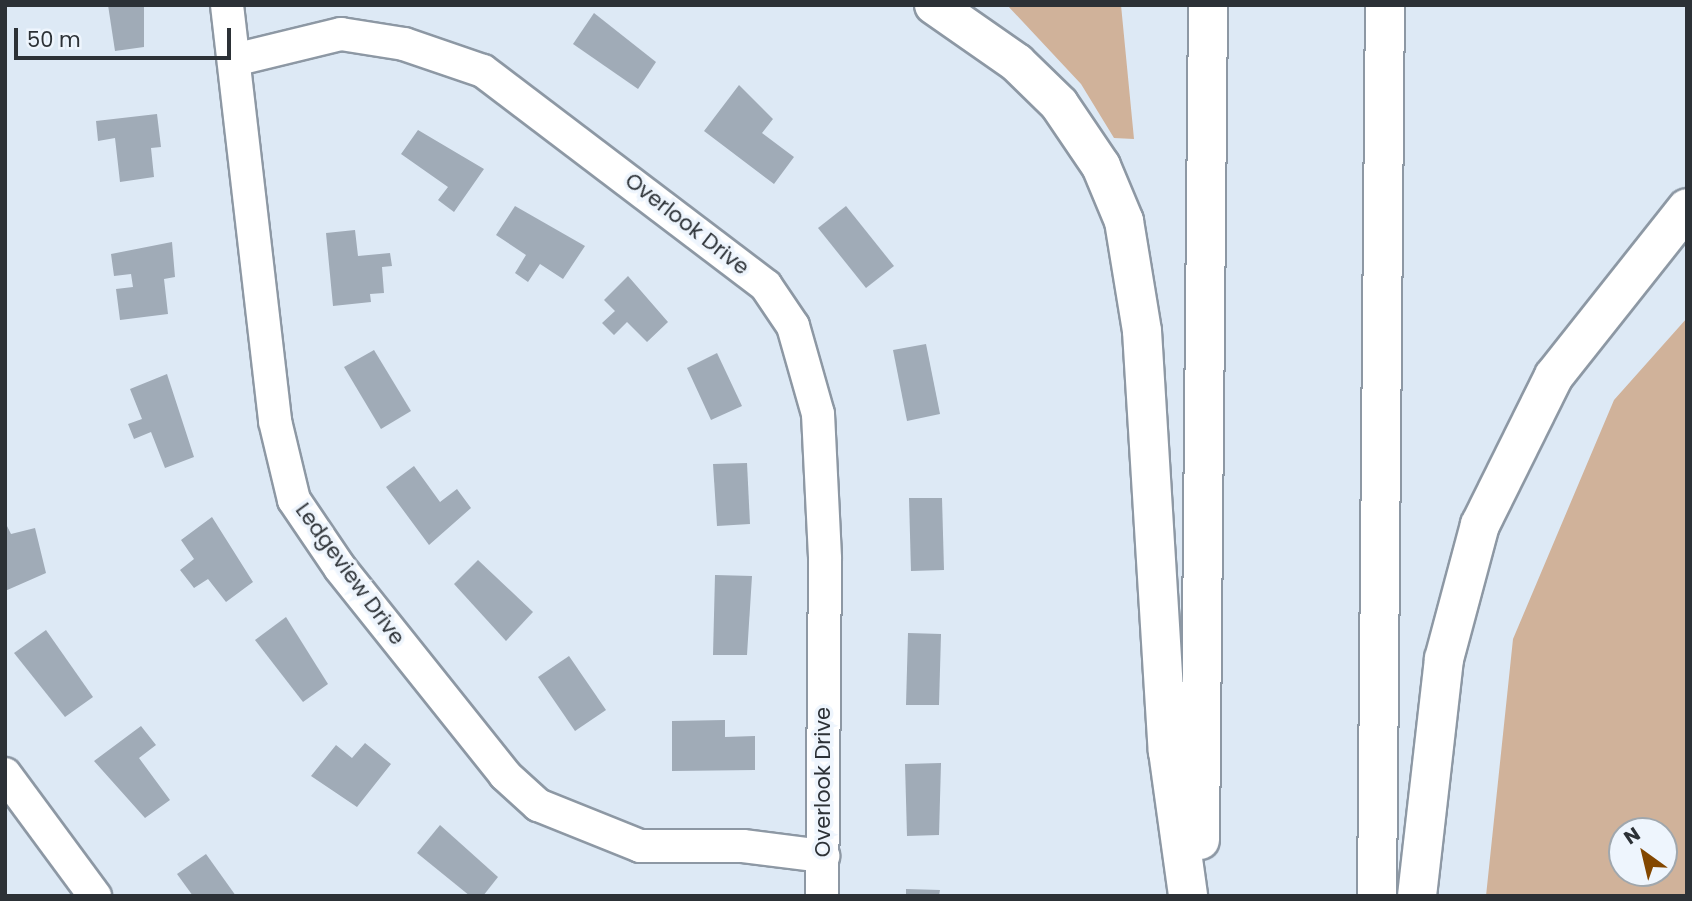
<!DOCTYPE html>
<style>
body{margin:0}
#map{position:relative;width:1692px;height:901px;overflow:hidden;background:#dde9f5;font-family:Poppins,sans-serif}
div>[style]{position:absolute}
.green>*{inset:0;background:#d0b29a}
.building>*{inset:0;background:#a0abb7}
.roads{filter:drop-shadow(2px 0 #8d98a4) drop-shadow(-2px 0 #8d98a4) drop-shadow(0 2px #8d98a4) drop-shadow(0 -2px #8d98a4)}
.minor>*{height:32px;margin:-16px;padding:0 16px;transform-origin:16px;border-radius:16px;background:#fff}
.motorway>*{height:38px;margin:-19px;padding:0 19px;transform-origin:19px;border-radius:19px;background:#fff}
span{translate:-50% -50%;white-space:nowrap;text-align:center;line-height:1.15;-webkit-text-stroke:7px #eef5fd;paint-order:stroke}
.street-label{font-size:21px;color:#2c3136}
.frame{position:absolute;inset:0;border:7px solid #2c3136;pointer-events:none}
.north{position:absolute;left:1608px;top:817px;width:70px;height:70px;box-sizing:border-box;background:#eef5fd;border:2px solid #a0a7ad;border-radius:50%;rotate:326deg;font-size:19px;font-weight:700;line-height:28px;text-align:center;color:#2c3136}
.north::after{content:'';display:block;margin:auto;width:24px;height:32px;background:#834700;clip-path:polygon(50% 0,100% 100%,50% 72%,0 100%)}
.scale{position:absolute;left:14px;top:28px;width:217px;height:32px;box-sizing:border-box;border:4px solid #2c3136;border-top:0;padding-left:9px;font-size:21px;line-height:24px;white-space:nowrap;color:#2c3136;-webkit-text-stroke:5px #eef5fd;paint-order:stroke}
</style>
<div id="map">
<div class="green">
<i style="clip-path:polygon(1007px 5px,1121px 5px,1134px 139px,1114px 138px,1081px 84px)"></i>
<i style="clip-path:polygon(evenodd,1687px 318px,1687px 896px,1486px 896px,1513px 639px,1614px 400px,1687px 318px,1622px 831px,1664px 831px,1664px 873px,1622px 873px,1622px 831px)"></i>
</div>
<div class="building">
<i style="clip-path:polygon(108px 5px,144px 5px,144px 47px,115px 51px)"></i>
<i style="clip-path:polygon(594px 13px,656px 62px,638px 89px,573px 44px)"></i>
<i style="clip-path:polygon(739px 85px,773px 119px,762px 133px,794px 157px,774px 184px,704px 131px)"></i>
<i style="clip-path:polygon(157px 114px,161px 147px,151px 148px,154px 177px,120px 182px,115px 138px,98px 141px,96px 121px)"></i>
<i style="clip-path:polygon(418px 130px,484px 169px,454px 212px,438px 200px,448px 187px,401px 154px)"></i>
<i style="clip-path:polygon(515px 206px,585px 246px,563px 279px,540px 264px,528px 282px,515px 273px,526px 255px,496px 235px)"></i>
<i style="clip-path:polygon(846px 206px,894px 266px,866px 288px,818px 228px)"></i>
<i style="clip-path:polygon(355px 230px,358px 256px,390px 253px,392px 266px,382px 267px,384px 293px,370px 294px,371px 302px,333px 306px,326px 233px)"></i>
<i style="clip-path:polygon(172px 242px,175px 277px,164px 279px,168px 314px,120px 320px,116px 289px,133px 287px,131px 274px,114px 276px,111px 254px)"></i>
<i style="clip-path:polygon(628px 276px,668px 322px,647px 342px,627px 322px,614px 335px,602px 323px,615px 311px,604px 300px)"></i>
<i style="clip-path:polygon(926px 344px,940px 414px,907px 421px,893px 350px)"></i>
<i style="clip-path:polygon(374px 350px,411px 411px,381px 429px,344px 367px)"></i>
<i style="clip-path:polygon(717px 353px,742px 406px,711px 420px,687px 368px)"></i>
<i style="clip-path:polygon(167px 374px,194px 457px,165px 468px,151px 432px,134px 439px,128px 424px,142px 419px,130px 389px)"></i>
<i style="clip-path:polygon(747px 463px,750px 524px,717px 526px,713px 464px)"></i>
<i style="clip-path:polygon(414px 466px,440px 502px,457px 489px,471px 508px,429px 545px,386px 487px)"></i>
<i style="clip-path:polygon(909px 498px,942px 498px,944px 570px,911px 571px)"></i>
<i style="clip-path:polygon(212px 517px,253px 582px,226px 602px,208px 579px,194px 588px,180px 570px,194px 559px,181px 540px)"></i>
<i style="clip-path:polygon(5px 522px,11px 534px,35px 528px,46px 573px,5px 591px)"></i>
<i style="clip-path:polygon(478px 560px,533px 612px,506px 641px,454px 584px)"></i>
<i style="clip-path:polygon(715px 575px,752px 576px,747px 655px,713px 655px)"></i>
<i style="clip-path:polygon(286px 617px,328px 684px,303px 702px,255px 640px)"></i>
<i style="clip-path:polygon(46px 630px,93px 697px,65px 717px,14px 653px)"></i>
<i style="clip-path:polygon(908px 633px,941px 634px,939px 705px,906px 705px)"></i>
<i style="clip-path:polygon(569px 656px,606px 710px,575px 731px,538px 677px)"></i>
<i style="clip-path:polygon(725px 720px,725px 737px,755px 736px,755px 770px,672px 771px,672px 721px)"></i>
<i style="clip-path:polygon(141px 726px,156px 745px,139px 758px,170px 800px,145px 818px,94px 761px)"></i>
<i style="clip-path:polygon(365px 743px,391px 764px,357px 807px,311px 776px,336px 745px,352px 758px)"></i>
<i style="clip-path:polygon(941px 763px,939px 835px,907px 836px,905px 764px)"></i>
<i style="clip-path:polygon(440px 825px,498px 877px,483px 896px,470px 896px,417px 853px)"></i>
<i style="clip-path:polygon(206px 854px,236px 896px,193px 896px,177px 874px)"></i>
<i style="clip-path:polygon(906px 889px,940px 890px,939px 896px,906px 896px)"></i>
</div>
<div class="roads">
<div class="minor">
<i style="left:227px;top:5px;width:419px;rotate:83.4deg"></i>
<i style="left:275px;top:421px;width:81px;rotate:76.5deg"></i>
<i style="left:294px;top:500px;width:82px;rotate:55.9deg"></i>
<i style="left:340px;top:568px;width:265px;rotate:51.4deg"></i>
<i style="left:505px;top:775px;width:45px;rotate:42.3deg"></i>
<i style="left:538px;top:805px;width:110px;rotate:21.9deg"></i>
<i style="left:640px;top:846px;width:103px"></i>
<i style="left:743px;top:846px;width:81px;rotate:7.1deg"></i>
<i style="left:234px;top:60px;width:110px;rotate:-13.7deg"></i>
<i style="left:341px;top:34px;width:64px;rotate:9deg"></i>
<i style="left:404px;top:44px;width:83px;rotate:18.9deg"></i>
<i style="left:483px;top:71px;width:355px;rotate:37.2deg"></i>
<i style="left:766px;top:286px;width:48px;rotate:56deg"></i>
<i style="left:793px;top:326px;width:91px;rotate:74.1deg"></i>
<i style="left:818px;top:414px;width:145px;rotate:87.2deg"></i>
<i style="left:825px;top:559px;width:337px;rotate:90.5deg"></i>
<i style="left:5px;top:774px;width:152px;rotate:53.6deg"></i>
</div>
<div class="motorway">
<i style="left:934px;top:5px;width:101px;rotate:34.9deg"></i>
<i style="left:1017px;top:63px;width:59px;rotate:44.3deg"></i>
<i style="left:1059px;top:104px;width:75px;rotate:55.9deg"></i>
<i style="left:1101px;top:166px;width:60px;rotate:67.3deg"></i>
<i style="left:1124px;top:221px;width:111px;rotate:80.7deg"></i>
<i style="left:1142px;top:331px;width:421px;rotate:86.5deg"></i>
<i style="left:1168px;top:751px;width:146px;rotate:82.1deg"></i>
<i style="left:1200px;top:840px;width:835px;rotate:-89.45deg"></i>
<i style="left:1377px;top:896px;width:891px;rotate:-89.49deg"></i>
<i style="left:1417px;top:896px;width:239px;rotate:-83.5deg"></i>
<i style="left:1444px;top:659px;width:139px;rotate:-75deg"></i>
<i style="left:1480px;top:525px;width:166px;rotate:-63.6deg"></i>
<i style="left:1554px;top:376px;width:214px;rotate:-51.6deg"></i>
</div>
</div>
<div class="street-label">
<span style="left:687px;top:224px;rotate:38deg">Overlook Drive</span>
<span style="left:350px;top:574px;rotate:54deg">Ledgeview Drive</span>
<span style="left:823px;top:782px;rotate:-90deg">Overlook Drive</span>
</div>
<div class="frame"></div>
<div class="north">N</div>
<div class="scale">50 m</div>
</div>
